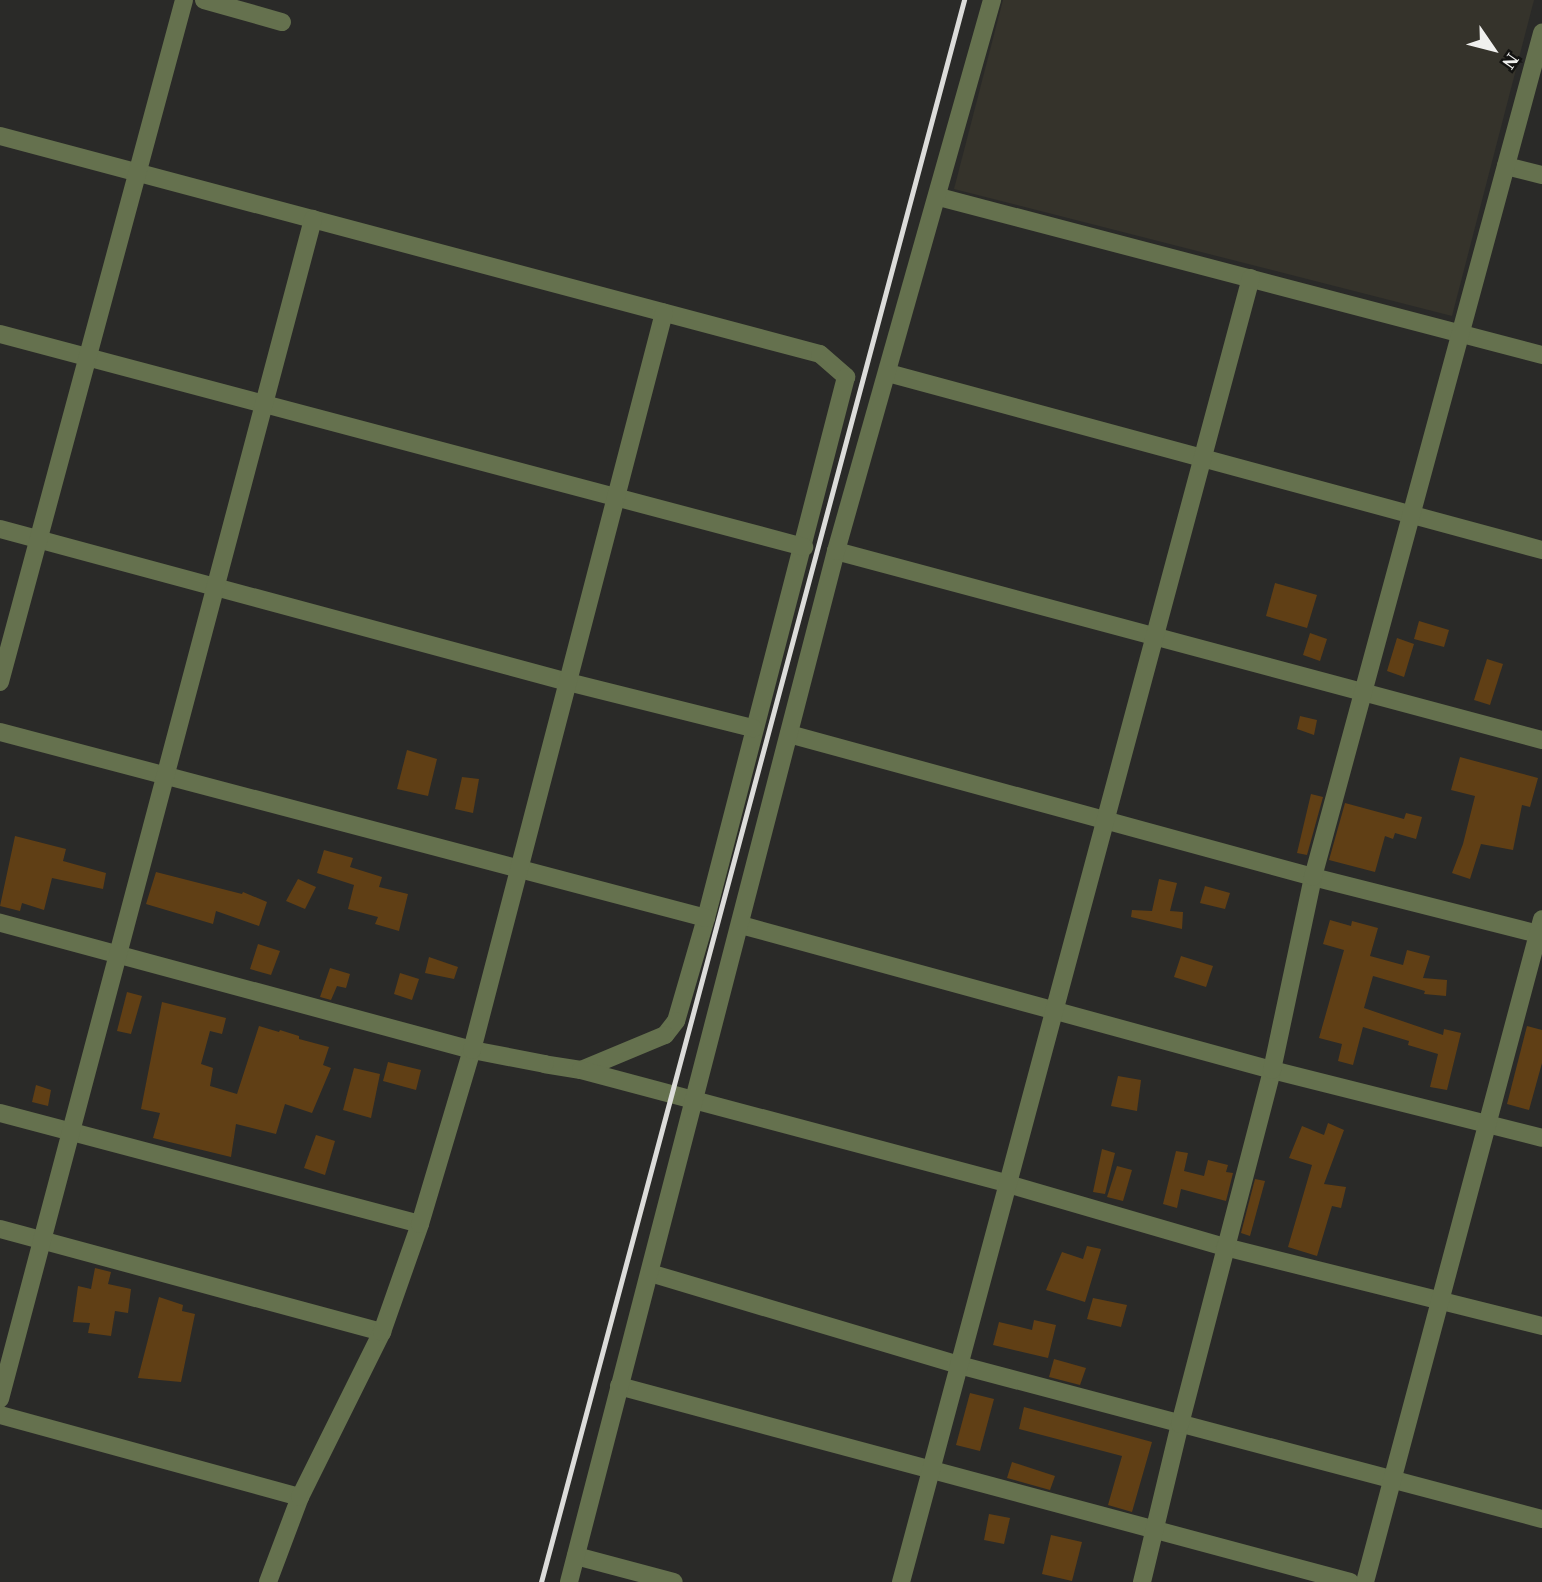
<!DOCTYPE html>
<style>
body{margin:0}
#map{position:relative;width:1542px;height:1582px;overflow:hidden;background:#2a2a28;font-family:"Times New Roman",serif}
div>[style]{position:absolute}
.built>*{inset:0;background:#35332b}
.building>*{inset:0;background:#603f15}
.minor>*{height:18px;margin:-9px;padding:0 9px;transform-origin:9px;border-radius:9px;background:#65714e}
.rail>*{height:5px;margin:-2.5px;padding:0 2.5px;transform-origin:2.5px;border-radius:2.5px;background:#dcdcda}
span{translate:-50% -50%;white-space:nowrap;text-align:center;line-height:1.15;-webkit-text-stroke:7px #131311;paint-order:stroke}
.north{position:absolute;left:1458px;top:14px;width:70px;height:70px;-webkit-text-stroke:5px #131311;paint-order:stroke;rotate:125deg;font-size:19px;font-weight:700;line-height:28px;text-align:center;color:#f0f0ee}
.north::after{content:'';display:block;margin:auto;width:24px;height:32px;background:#f0f0ee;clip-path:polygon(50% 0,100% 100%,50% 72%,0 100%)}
</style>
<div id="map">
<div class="built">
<i style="clip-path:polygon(1003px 0,1534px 0,1452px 316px,954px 189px)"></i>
</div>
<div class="building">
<i style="clip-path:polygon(1275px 583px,1317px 595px,1307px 628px,1266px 616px)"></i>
<i style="clip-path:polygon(1419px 621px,1449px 630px,1444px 647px,1414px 639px)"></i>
<i style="clip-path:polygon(1310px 633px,1327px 639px,1320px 661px,1303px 655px)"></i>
<i style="clip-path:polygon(1397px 638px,1414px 644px,1404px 677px,1387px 671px)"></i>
<i style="clip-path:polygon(1487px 659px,1503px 664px,1490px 705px,1474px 700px)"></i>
<i style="clip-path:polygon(1300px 716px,1317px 720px,1314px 735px,1297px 729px)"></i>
<i style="clip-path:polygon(407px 750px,437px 759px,428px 796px,397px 789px)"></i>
<i style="clip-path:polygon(1460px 757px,1538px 778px,1530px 807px,1522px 805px,1513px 850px,1481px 844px,1470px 879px,1452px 873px,1463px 844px,1475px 796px,1451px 790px)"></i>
<i style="clip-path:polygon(462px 777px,479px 779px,473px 813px,455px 809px)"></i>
<i style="clip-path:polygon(1311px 794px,1323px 797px,1307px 855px,1297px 853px)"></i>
<i style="clip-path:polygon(1345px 803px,1404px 819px,1406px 813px,1422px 817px,1416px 839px,1395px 833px,1393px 839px,1385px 836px,1375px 872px,1329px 860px)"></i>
<i style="clip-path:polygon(15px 836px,66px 849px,63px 861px,106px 873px,103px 889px,52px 878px,44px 910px,22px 903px,20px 911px,0 906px)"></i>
<i style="clip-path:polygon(324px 850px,353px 858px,350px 867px,382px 877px,379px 887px,408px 894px,399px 931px,375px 924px,378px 917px,348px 909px,354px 885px,317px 873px)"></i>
<i style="clip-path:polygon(156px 872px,242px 894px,243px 892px,267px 902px,259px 926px,216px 911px,213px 924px,146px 904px)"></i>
<i style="clip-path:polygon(298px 879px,316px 887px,305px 909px,286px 901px)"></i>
<i style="clip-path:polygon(1159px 879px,1177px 883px,1170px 911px,1183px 912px,1182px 929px,1131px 917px,1132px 910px,1152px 911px)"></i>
<i style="clip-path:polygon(1205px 886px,1230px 893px,1225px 909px,1200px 903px)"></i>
<i style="clip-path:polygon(1330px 920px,1351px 926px,1352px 921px,1378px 928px,1370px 956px,1403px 965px,1407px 950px,1430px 956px,1423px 978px,1447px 980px,1446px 996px,1424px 994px,1425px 991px,1373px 976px,1364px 1008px,1443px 1035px,1444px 1029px,1461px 1033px,1447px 1090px,1430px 1087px,1438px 1054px,1408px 1045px,1409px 1041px,1363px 1027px,1353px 1065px,1338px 1061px,1342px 1044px,1319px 1038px,1344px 950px,1323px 944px)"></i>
<i style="clip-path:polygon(258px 944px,280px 951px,271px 975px,250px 969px)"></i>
<i style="clip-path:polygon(1181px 956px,1213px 966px,1206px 987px,1174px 977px)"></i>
<i style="clip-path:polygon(429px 957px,458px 967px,454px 979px,425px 973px)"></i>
<i style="clip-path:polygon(330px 968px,350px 974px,346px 988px,337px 986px,331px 1000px,320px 997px)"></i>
<i style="clip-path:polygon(400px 973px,419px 979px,412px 1000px,394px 994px)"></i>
<i style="clip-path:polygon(127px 992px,142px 996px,131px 1034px,117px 1031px)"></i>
<i style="clip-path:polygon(162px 1002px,226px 1018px,222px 1034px,210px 1031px,201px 1064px,213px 1068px,210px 1086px,237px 1094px,259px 1026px,279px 1032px,280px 1030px,299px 1036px,299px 1039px,329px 1047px,323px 1065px,331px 1068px,312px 1113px,285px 1104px,276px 1134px,236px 1124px,231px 1157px,153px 1138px,160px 1113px,141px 1109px)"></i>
<i style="clip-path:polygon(1527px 1026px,1542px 1030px,1542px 1063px,1529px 1110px,1507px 1104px)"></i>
<i style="clip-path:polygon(388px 1062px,421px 1070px,416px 1090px,383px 1081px)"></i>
<i style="clip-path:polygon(354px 1068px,380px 1074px,371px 1118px,343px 1110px)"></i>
<i style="clip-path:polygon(1118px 1076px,1141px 1080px,1137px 1111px,1111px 1106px)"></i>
<i style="clip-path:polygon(36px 1085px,51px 1090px,48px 1106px,32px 1102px)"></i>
<i style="clip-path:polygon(1328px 1123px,1344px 1130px,1324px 1184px,1346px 1187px,1341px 1208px,1332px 1206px,1317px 1256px,1288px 1247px,1312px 1165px,1289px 1158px,1302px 1126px,1324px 1135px)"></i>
<i style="clip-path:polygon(316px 1135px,335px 1141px,325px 1175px,304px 1168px)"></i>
<i style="clip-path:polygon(1102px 1149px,1115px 1153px,1105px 1194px,1093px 1192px)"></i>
<i style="clip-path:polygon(1176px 1151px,1188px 1153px,1184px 1171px,1204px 1176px,1208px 1160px,1228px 1165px,1226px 1172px,1233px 1173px,1226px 1201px,1181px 1189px,1177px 1208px,1163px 1204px)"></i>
<i style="clip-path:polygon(1117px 1166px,1132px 1170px,1123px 1201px,1107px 1197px)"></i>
<i style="clip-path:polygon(1255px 1179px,1265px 1181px,1250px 1236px,1241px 1233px)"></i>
<i style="clip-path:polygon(1087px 1246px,1101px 1249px,1085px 1302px,1046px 1290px,1062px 1252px,1083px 1259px)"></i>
<i style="clip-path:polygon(95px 1268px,111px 1272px,108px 1284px,131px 1289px,128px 1313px,115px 1311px,111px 1336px,88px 1333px,90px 1323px,73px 1322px,78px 1286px,91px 1289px)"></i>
<i style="clip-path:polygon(159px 1297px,183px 1305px,182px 1311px,195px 1314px,181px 1382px,138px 1378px)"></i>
<i style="clip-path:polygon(1093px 1298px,1127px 1305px,1121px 1327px,1087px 1319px)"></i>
<i style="clip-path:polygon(1034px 1320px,1056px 1325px,1048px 1358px,993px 1345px,999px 1322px,1032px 1330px)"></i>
<i style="clip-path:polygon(1054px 1359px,1086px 1368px,1080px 1385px,1049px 1377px)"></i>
<i style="clip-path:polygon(970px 1393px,994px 1399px,980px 1451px,956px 1445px)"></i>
<i style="clip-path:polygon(1024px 1407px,1152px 1442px,1132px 1512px,1108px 1505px,1122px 1456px,1019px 1429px)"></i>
<i style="clip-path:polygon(1012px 1462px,1055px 1476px,1050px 1490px,1007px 1478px)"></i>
<i style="clip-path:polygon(989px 1514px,1010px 1518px,1004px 1544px,984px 1540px)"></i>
<i style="clip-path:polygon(1051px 1535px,1082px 1542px,1072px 1581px,1042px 1574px)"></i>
</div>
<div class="minor">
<i style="left:204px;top:0;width:81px;rotate:15.8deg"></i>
<i style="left:0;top:136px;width:848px;rotate:14.89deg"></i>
<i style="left:820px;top:354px;width:35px;rotate:41deg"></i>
<i style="left:846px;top:377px;width:559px;rotate:104.51deg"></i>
<i style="left:706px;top:918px;width:107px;rotate:106.2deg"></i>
<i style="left:676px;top:1021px;width:18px;rotate:128deg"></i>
<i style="left:665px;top:1035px;width:91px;rotate:157.4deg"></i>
<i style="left:581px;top:1070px;width:36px;rotate:-171deg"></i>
<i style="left:545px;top:1064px;width:74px;rotate:-169.1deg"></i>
<i style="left:472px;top:1050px;width:489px;rotate:-164.9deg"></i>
<i style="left:1506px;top:166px;width:37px;rotate:14deg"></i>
<i style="left:939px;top:197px;width:623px;rotate:14.68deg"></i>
<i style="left:0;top:334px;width:832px;rotate:14.84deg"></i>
<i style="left:888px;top:373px;width:678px;rotate:15.14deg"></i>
<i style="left:0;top:529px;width:588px;rotate:15.08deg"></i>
<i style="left:568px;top:682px;width:191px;rotate:14deg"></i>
<i style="left:836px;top:551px;width:731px;rotate:14.99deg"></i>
<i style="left:0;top:682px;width:706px;rotate:-74.9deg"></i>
<i style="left:0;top:732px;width:730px;rotate:14.76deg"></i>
<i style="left:789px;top:734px;width:543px;rotate:15.26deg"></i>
<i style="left:1313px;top:877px;width:236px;rotate:14.2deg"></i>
<i style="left:741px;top:925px;width:550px;rotate:15.27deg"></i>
<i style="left:1272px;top:1070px;width:278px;rotate:14.1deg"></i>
<i style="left:581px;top:1070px;width:442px;rotate:14.9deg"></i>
<i style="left:1008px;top:1184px;width:226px;rotate:16.2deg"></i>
<i style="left:1225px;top:1247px;width:327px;rotate:14deg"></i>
<i style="left:0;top:1113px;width:434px;rotate:14.8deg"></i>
<i style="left:0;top:1229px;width:396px;rotate:15.1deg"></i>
<i style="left:650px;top:1273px;width:322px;rotate:16.6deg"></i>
<i style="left:959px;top:1365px;width:603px;rotate:14.8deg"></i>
<i style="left:619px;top:1386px;width:757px;rotate:15.01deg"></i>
<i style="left:0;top:1399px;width:1221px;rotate:-75.14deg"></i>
<i style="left:0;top:1415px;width:311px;rotate:15.3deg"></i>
<i style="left:576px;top:1556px;width:101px;rotate:14.9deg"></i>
<i style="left:268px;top:1582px;width:91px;rotate:-69.4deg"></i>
<i style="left:300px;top:1497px;width:184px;rotate:-63.6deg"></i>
<i style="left:382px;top:1332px;width:114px;rotate:-70.6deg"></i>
<i style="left:420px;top:1224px;width:182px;rotate:-73.4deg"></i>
<i style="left:472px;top:1050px;width:762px;rotate:-75.4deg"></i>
<i style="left:569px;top:1582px;width:1065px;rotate:-75.48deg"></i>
<i style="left:836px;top:551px;width:573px;rotate:-74.19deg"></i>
<i style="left:901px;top:1582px;width:1350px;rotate:-74.98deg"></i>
<i style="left:1142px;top:1582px;width:163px;rotate:-76.5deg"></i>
<i style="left:1180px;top:1424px;width:366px;rotate:-75.4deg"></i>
<i style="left:1272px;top:1070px;width:197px;rotate:-78deg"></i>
<i style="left:1313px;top:877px;width:875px;rotate:-74.82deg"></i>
<i style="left:1365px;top:1582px;width:686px;rotate:-75.05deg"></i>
</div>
<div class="rail">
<i style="left:541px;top:1582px;width:1638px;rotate:-75.03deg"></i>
</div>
<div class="north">N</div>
</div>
